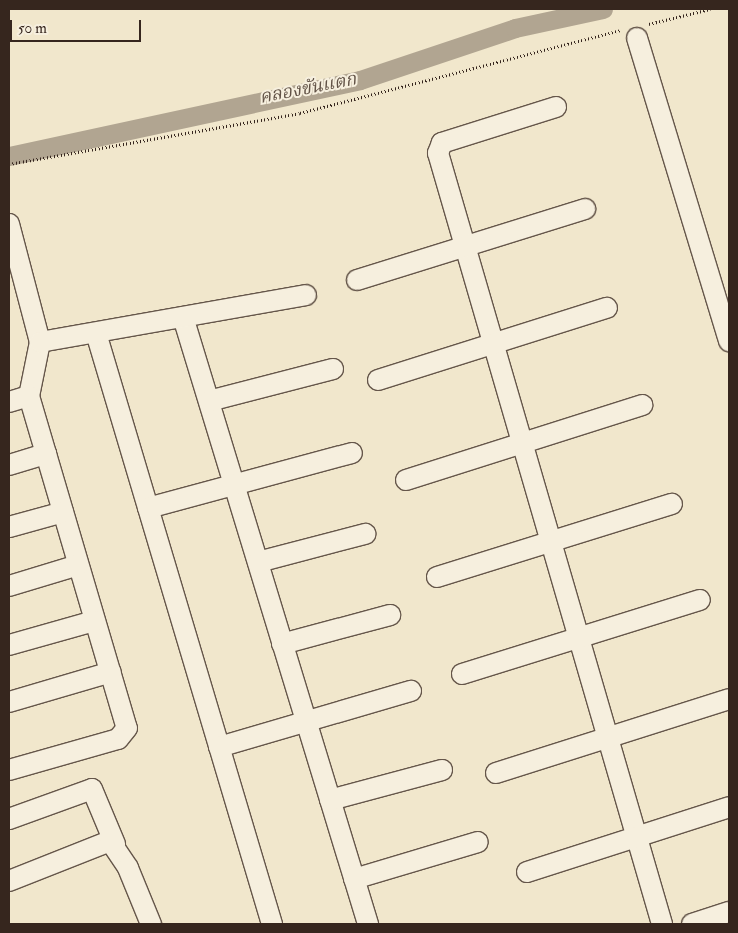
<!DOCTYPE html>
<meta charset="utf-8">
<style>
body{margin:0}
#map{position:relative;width:738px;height:933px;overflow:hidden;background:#f1e7cc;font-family:"IM FELL Double Pica","Noto Serif Thai",serif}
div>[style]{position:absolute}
.canal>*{height:19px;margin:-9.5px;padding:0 9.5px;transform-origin:9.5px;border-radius:9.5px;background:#b1a591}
.path>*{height:3px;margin-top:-1.5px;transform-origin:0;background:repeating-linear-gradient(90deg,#36261e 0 1px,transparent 0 3.5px)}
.roads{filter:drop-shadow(1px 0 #65564a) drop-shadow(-1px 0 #65564a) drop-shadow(0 1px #65564a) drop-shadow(0 -1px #65564a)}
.street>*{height:20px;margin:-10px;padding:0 10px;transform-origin:10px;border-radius:10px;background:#f6efde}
span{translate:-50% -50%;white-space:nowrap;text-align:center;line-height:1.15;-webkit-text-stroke:4px #f6efde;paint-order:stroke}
.water-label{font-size:18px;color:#615246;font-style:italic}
.frame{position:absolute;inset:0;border:10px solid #36261e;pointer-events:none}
.scale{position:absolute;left:10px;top:20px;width:131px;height:22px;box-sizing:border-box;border:2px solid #36261e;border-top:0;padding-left:6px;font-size:15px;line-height:18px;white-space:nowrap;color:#36261e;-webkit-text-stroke:4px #f6efde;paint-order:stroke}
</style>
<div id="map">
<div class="canal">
<i style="left:9px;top:156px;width:359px;rotate:-12.2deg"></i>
<i style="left:360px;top:80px;width:163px;rotate:-18.5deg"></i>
<i style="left:515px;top:28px;width:90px;rotate:-12.2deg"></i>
</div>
<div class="path">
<i style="left:649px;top:24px;width:63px;rotate:-13.8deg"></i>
<i style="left:9px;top:164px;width:295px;rotate:-9.9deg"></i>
<i style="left:300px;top:113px;width:332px;rotate:-14.5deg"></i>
</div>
<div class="roads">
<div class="street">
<i style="left:637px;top:38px;width:317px;rotate:73.1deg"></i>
<i style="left:556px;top:107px;width:120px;rotate:162.5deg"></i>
<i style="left:442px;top:143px;width:11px;rotate:112deg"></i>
<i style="left:438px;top:153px;width:803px;rotate:73.8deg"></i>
<i style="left:9px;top:224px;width:122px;rotate:75.3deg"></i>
<i style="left:40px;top:342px;width:55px;rotate:101.5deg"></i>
<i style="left:29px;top:396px;width:346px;rotate:73.6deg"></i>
<i style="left:127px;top:728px;width:14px;rotate:129deg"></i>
<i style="left:118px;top:739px;width:113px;rotate:164.1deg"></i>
<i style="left:357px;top:280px;width:239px;rotate:-17.3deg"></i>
<i style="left:183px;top:317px;width:635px;rotate:73.05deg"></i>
<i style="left:96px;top:333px;width:617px;rotate:73.42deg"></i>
<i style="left:40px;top:342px;width:270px;rotate:-10deg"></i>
<i style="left:378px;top:380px;width:240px;rotate:-17.5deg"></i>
<i style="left:209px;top:401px;width:128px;rotate:-14.5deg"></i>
<i style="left:9px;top:402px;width:21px;rotate:-17deg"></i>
<i style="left:9px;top:465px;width:39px;rotate:-17deg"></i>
<i style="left:406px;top:480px;width:248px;rotate:-17.6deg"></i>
<i style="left:148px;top:508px;width:211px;rotate:-15.1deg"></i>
<i style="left:9px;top:527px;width:56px;rotate:-15.5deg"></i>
<i style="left:258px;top:562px;width:111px;rotate:-14.7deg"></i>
<i style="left:437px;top:577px;width:246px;rotate:-17.3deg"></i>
<i style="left:9px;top:586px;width:72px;rotate:-16.9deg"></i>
<i style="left:282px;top:644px;width:112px;rotate:-15deg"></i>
<i style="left:9px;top:645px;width:88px;rotate:-15.8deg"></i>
<i style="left:462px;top:674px;width:249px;rotate:-17.3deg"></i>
<i style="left:9px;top:702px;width:106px;rotate:-16.4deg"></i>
<i style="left:219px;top:747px;width:200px;rotate:-16.3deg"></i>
<i style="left:496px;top:773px;width:244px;rotate:-17.6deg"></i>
<i style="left:330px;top:800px;width:116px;rotate:-15deg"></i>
<i style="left:9px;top:819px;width:88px;rotate:-19.9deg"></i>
<i style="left:92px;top:789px;width:60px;rotate:67.3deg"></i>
<i style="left:527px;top:872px;width:212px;rotate:-17.8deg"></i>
<i style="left:354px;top:879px;width:129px;rotate:-16.6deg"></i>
<i style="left:9px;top:881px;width:109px;rotate:-21.6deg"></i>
<i style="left:110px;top:841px;width:32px;rotate:56deg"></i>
<i style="left:128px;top:868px;width:61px;rotate:67.7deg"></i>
<i style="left:692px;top:924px;width:39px;rotate:-18deg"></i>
</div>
</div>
<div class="water-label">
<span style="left:308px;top:89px;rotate:-11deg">คลองขันแตก</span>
</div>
<div class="frame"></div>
<div class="scale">50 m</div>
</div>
